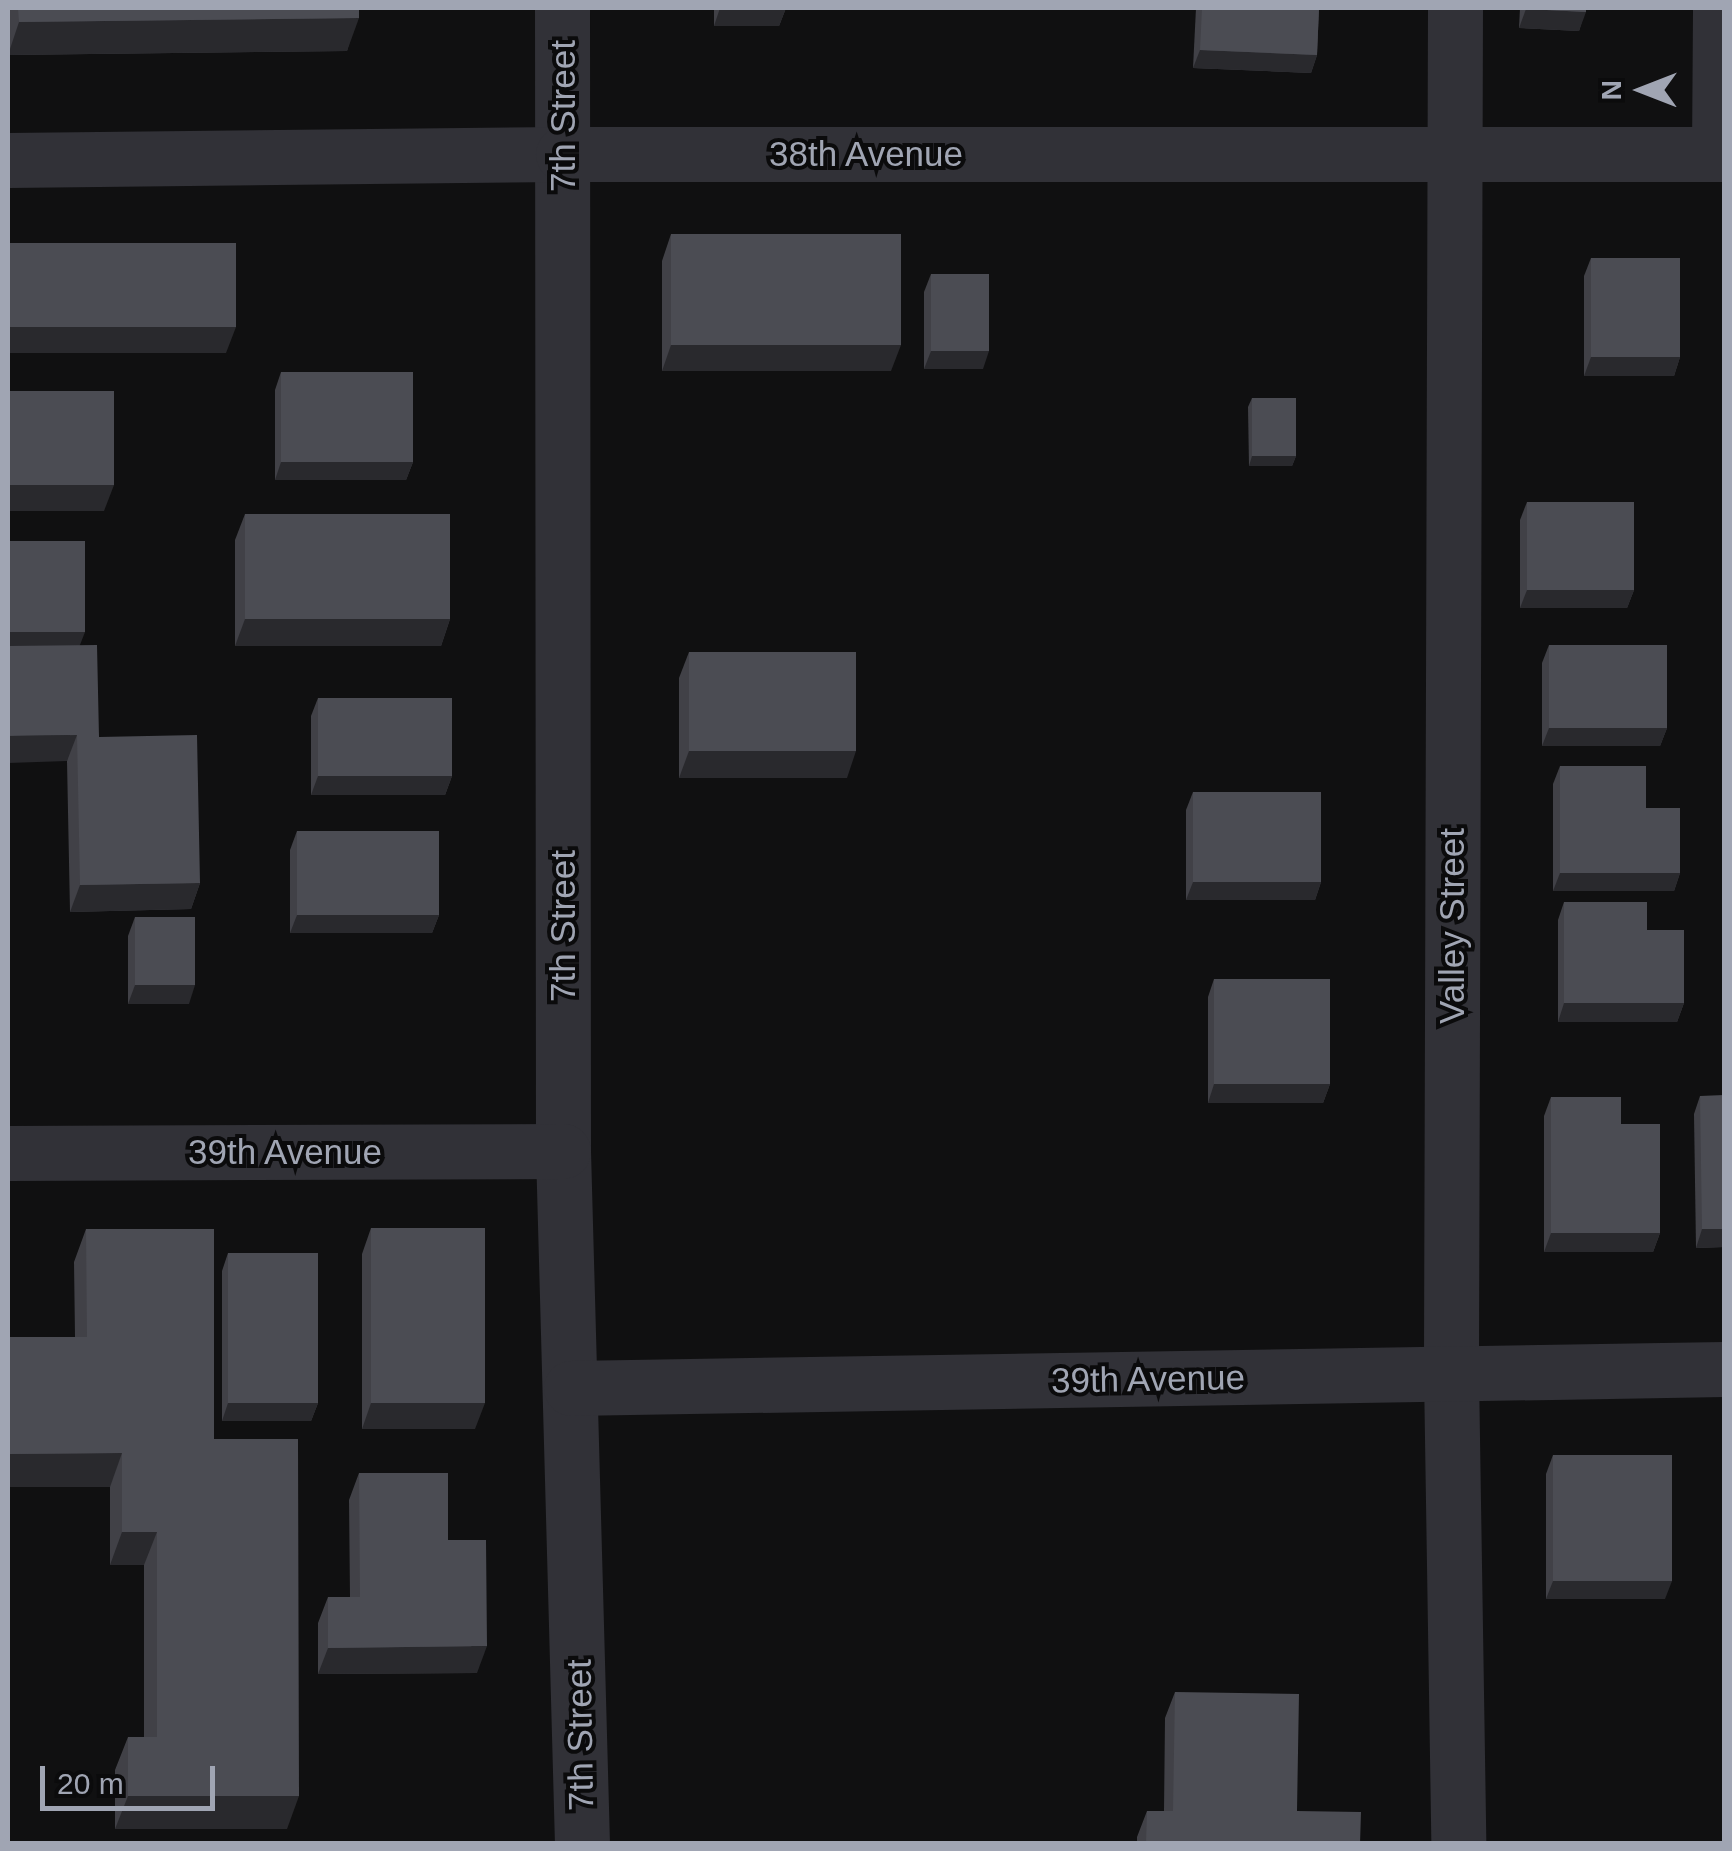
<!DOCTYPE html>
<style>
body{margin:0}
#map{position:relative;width:1732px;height:1851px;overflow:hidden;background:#101011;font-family:Arial,sans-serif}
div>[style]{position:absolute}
.lane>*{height:32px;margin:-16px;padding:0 16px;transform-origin:16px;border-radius:16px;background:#313137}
.street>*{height:55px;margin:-27.5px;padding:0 27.5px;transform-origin:27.5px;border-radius:27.5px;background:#313137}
.wall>*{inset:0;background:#414147}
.shaded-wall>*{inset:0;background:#29292d}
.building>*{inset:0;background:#4b4c53}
span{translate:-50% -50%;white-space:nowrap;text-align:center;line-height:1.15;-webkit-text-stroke:8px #0b0b0c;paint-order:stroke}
.street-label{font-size:35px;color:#a0a5b3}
.frame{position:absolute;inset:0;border:10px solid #a0a5b3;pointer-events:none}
.north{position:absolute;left:1592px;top:40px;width:100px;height:100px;-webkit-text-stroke:8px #0b0b0c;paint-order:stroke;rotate:270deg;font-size:28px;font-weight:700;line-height:40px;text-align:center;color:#a0a5b3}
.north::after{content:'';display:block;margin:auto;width:35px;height:45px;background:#a0a5b3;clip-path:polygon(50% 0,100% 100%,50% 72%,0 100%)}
.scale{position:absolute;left:40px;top:1766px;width:175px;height:45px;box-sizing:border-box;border:5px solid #a0a5b3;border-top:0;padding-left:12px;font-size:30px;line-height:35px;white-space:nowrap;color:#a0a5b3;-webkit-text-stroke:8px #0b0b0c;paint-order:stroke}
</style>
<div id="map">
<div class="lane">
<i style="left:1708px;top:154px;width:146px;rotate:-89.6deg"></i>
</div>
<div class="street">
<i style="left:562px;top:8px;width:1143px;rotate:89.95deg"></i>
<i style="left:563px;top:1151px;width:693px;rotate:88.43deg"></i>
<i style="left:1455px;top:8px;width:1366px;rotate:90.17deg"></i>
<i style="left:1451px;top:1374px;width:470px;rotate:89.1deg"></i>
<i style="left:8px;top:160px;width:555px;rotate:-0.62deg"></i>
<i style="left:563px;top:154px;width:1161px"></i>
<i style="left:8px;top:1153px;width:555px;rotate:-0.21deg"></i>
<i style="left:571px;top:1388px;width:1153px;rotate:-0.94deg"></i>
</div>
<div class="wall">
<i style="clip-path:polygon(8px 8px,359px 8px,347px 51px,8px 55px)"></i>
<i style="clip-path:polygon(714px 8px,786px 8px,779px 26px,714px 26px)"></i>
<i style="clip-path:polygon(1196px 8px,1319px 8px,1317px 55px,1311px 73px,1193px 68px)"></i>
<i style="clip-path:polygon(1520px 8px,1586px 8px,1579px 31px,1519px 28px)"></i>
<i style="clip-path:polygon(671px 234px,891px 371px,662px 371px,662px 261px)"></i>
<i style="clip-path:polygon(1591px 258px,1680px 357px,1674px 376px,1584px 376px,1584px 276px)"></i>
<i style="clip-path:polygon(931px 274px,983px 369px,924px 369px,924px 292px)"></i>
<i style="clip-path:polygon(281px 372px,413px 462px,406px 480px,275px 480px,275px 390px)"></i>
<i style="clip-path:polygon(1252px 398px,1296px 456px,1292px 466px,1249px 466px,1248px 407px)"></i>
<i style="clip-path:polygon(1527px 502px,1634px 590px,1627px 608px,1520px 608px,1520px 520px)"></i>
<i style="clip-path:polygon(245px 514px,450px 619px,441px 646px,235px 646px,235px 540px)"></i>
<i style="clip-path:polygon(80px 645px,99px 737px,200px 883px,191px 909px,70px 912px,67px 761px)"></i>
<i style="clip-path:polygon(1549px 645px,1667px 728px,1660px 746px,1542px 746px,1542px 663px)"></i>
<i style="clip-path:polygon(689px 652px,847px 778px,679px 778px,679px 678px)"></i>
<i style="clip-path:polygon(318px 698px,452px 776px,445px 795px,311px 795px,311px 716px)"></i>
<i style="clip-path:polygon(1560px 766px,1646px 808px,1680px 873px,1674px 891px,1553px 891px,1553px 784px)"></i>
<i style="clip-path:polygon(1193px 792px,1321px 882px,1315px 900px,1186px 900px,1186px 810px)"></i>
<i style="clip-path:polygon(297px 831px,439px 915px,432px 933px,290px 933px,290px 850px)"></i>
<i style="clip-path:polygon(1564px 902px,1647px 930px,1684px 1003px,1677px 1022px,1558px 1022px,1558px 920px)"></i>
<i style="clip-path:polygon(135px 917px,189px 1004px,128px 1004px,128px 936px)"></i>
<i style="clip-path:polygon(1214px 979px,1330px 1084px,1323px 1103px,1208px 1103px,1208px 997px)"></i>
<i style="clip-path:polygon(1700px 1096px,1724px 1247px,1696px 1248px,1694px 1114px)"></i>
<i style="clip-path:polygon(1551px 1097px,1621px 1124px,1660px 1233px,1653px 1252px,1544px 1252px,1544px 1116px)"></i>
<i style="clip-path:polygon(371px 1228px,475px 1429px,362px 1429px,362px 1254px)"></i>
<i style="clip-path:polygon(86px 1229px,214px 1439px,287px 1829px,115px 1829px,115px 1770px,128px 1737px,144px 1737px,144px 1565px,110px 1565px,110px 1487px,8px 1487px,8px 1337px,75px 1337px,74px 1262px)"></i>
<i style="clip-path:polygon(228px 1253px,318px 1403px,311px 1421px,222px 1421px,222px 1271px)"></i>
<i style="clip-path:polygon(1553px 1455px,1665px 1599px,1546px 1599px,1546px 1474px)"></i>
<i style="clip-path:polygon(359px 1473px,448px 1540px,477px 1673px,318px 1674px,318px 1623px,328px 1597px,350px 1597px,349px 1500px)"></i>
<i style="clip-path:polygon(1175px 1692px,1297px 1811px,1360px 1844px,1137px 1844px,1137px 1837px,1147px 1811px,1164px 1811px,1165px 1718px)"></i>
</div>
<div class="shaded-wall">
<i style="clip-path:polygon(720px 8px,786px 8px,779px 26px,714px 26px)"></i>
<i style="clip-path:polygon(1526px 9px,1586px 12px,1579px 31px,1519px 28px)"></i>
<i style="clip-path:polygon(359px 18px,347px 51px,8px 55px,19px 22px)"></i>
<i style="clip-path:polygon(1200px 50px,1317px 55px,1311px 73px,1193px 68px)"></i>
<i style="clip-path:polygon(8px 327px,236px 327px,226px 353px,8px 353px)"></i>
<i style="clip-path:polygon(671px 345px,901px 345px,891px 371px,662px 371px)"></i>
<i style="clip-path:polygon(931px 351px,989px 351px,983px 369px,924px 369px)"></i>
<i style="clip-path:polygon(1591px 357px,1680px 357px,1674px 376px,1584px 376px)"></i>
<i style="clip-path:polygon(1252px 456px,1296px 456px,1292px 466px,1249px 466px)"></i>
<i style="clip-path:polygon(281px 462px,413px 462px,406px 480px,275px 480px)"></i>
<i style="clip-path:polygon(8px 485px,114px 485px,104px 511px,8px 511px)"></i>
<i style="clip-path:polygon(1527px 590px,1634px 590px,1627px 608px,1520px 608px)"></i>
<i style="clip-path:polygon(245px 619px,450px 619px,441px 646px,235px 646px)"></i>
<i style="clip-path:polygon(8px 632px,85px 632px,78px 650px,8px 650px)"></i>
<i style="clip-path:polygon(1549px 728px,1667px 728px,1660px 746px,1542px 746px)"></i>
<i style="clip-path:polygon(77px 735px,67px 761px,8px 763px,8px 736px)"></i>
<i style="clip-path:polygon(689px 751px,856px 751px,847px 778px,679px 778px)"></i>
<i style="clip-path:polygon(318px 776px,452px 776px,445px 795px,311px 795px)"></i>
<i style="clip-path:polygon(1560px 873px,1680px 873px,1674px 891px,1553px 891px)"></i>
<i style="clip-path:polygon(1193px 882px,1321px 882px,1315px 900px,1186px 900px)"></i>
<i style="clip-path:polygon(200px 883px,191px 909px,70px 912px,80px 885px)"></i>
<i style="clip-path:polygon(297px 915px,439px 915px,432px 933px,290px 933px)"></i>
<i style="clip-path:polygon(135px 985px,195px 985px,189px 1004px,128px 1004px)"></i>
<i style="clip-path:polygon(1564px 1003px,1684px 1003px,1677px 1022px,1558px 1022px)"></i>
<i style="clip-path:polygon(1214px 1084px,1330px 1084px,1323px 1103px,1208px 1103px)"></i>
<i style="clip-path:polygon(1702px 1229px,1724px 1229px,1724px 1247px,1696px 1248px)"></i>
<i style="clip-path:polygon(1551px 1233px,1660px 1233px,1653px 1252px,1544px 1252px)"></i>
<i style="clip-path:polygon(228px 1403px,318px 1403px,311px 1421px,222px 1421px)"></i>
<i style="clip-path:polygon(371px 1403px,485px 1403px,475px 1429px,362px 1429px)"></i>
<i style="clip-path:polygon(122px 1453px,110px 1487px,8px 1487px,8px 1454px)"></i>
<i style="clip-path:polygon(122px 1532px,157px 1532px,144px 1565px,110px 1565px)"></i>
<i style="clip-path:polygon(1553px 1581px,1672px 1581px,1665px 1599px,1546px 1599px)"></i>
<i style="clip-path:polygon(487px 1646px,477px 1673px,318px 1674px,328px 1648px)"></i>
<i style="clip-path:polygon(128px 1796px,299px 1796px,287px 1829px,115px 1829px)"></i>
</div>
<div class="building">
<i style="clip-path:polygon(18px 8px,359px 8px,359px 18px,19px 22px)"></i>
<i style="clip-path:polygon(1202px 8px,1319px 8px,1317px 55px,1200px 50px)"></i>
<i style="clip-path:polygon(1526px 8px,1586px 8px,1586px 12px,1526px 9px)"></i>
<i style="clip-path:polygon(671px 234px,901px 234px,901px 345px,671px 345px)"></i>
<i style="clip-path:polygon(8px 243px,236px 243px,236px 327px,8px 327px)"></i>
<i style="clip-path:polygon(1591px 258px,1680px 258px,1680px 357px,1591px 357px)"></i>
<i style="clip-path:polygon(931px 274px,989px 274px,989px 351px,931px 351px)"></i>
<i style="clip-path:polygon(281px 372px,413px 372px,413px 462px,281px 462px)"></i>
<i style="clip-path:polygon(8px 391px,114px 391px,114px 485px,8px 485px)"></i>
<i style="clip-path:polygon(1252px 398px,1296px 398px,1296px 456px,1252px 456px)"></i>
<i style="clip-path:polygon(1527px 502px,1634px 502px,1634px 590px,1527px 590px)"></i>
<i style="clip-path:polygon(245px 514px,450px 514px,450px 619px,245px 619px)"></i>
<i style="clip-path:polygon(8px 541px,85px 541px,85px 632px,8px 632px)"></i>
<i style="clip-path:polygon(97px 645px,99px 737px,197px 735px,200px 883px,80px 885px,77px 735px,8px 736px,8px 646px)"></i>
<i style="clip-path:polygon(1549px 645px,1667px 645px,1667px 728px,1549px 728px)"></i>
<i style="clip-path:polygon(689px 652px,856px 652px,856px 751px,689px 751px)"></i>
<i style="clip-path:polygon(318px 698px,452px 698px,452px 776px,318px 776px)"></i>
<i style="clip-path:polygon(1560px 766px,1646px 766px,1646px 808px,1680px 808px,1680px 873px,1560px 873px)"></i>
<i style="clip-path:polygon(1193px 792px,1321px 792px,1321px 882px,1193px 882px)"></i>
<i style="clip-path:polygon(297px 831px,439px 831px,439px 915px,297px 915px)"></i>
<i style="clip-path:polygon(1564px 902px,1647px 902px,1647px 930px,1684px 930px,1684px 1003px,1564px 1003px)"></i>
<i style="clip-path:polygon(135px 917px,195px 917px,195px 985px,135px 985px)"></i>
<i style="clip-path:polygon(1214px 979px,1330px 979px,1330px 1084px,1214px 1084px)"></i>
<i style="clip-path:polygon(1724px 1095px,1724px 1229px,1702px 1229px,1700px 1096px)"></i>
<i style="clip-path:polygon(1551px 1097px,1621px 1097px,1621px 1124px,1660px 1124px,1660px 1233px,1551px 1233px)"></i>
<i style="clip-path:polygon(371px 1228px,485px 1228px,485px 1403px,371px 1403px)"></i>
<i style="clip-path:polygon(86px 1229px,214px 1229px,214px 1439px,298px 1439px,299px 1796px,128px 1796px,128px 1737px,157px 1737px,157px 1532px,122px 1532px,122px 1453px,8px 1454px,8px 1337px,87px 1337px)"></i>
<i style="clip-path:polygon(228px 1253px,318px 1253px,318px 1403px,228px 1403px)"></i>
<i style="clip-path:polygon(1553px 1455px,1672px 1455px,1672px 1581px,1553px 1581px)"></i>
<i style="clip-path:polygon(359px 1473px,448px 1473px,448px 1540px,486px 1540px,487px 1646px,328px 1648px,328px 1597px,360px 1597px)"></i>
<i style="clip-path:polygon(1175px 1692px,1299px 1694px,1297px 1811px,1361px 1812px,1360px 1844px,1146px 1844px,1147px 1811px,1173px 1811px)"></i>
</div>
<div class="street-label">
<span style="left:563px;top:116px;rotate:-90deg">7th Street</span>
<span style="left:866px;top:154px">38th Avenue</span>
<span style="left:563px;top:926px;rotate:-90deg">7th Street</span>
<span style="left:1452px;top:926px;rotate:-90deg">Valley Street</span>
<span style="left:285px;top:1152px">39th Avenue</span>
<span style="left:1148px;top:1379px;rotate:-1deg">39th Avenue</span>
<span style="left:580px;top:1735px;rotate:-91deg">7th Street</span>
</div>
<div class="frame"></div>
<div class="north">N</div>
<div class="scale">20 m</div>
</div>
